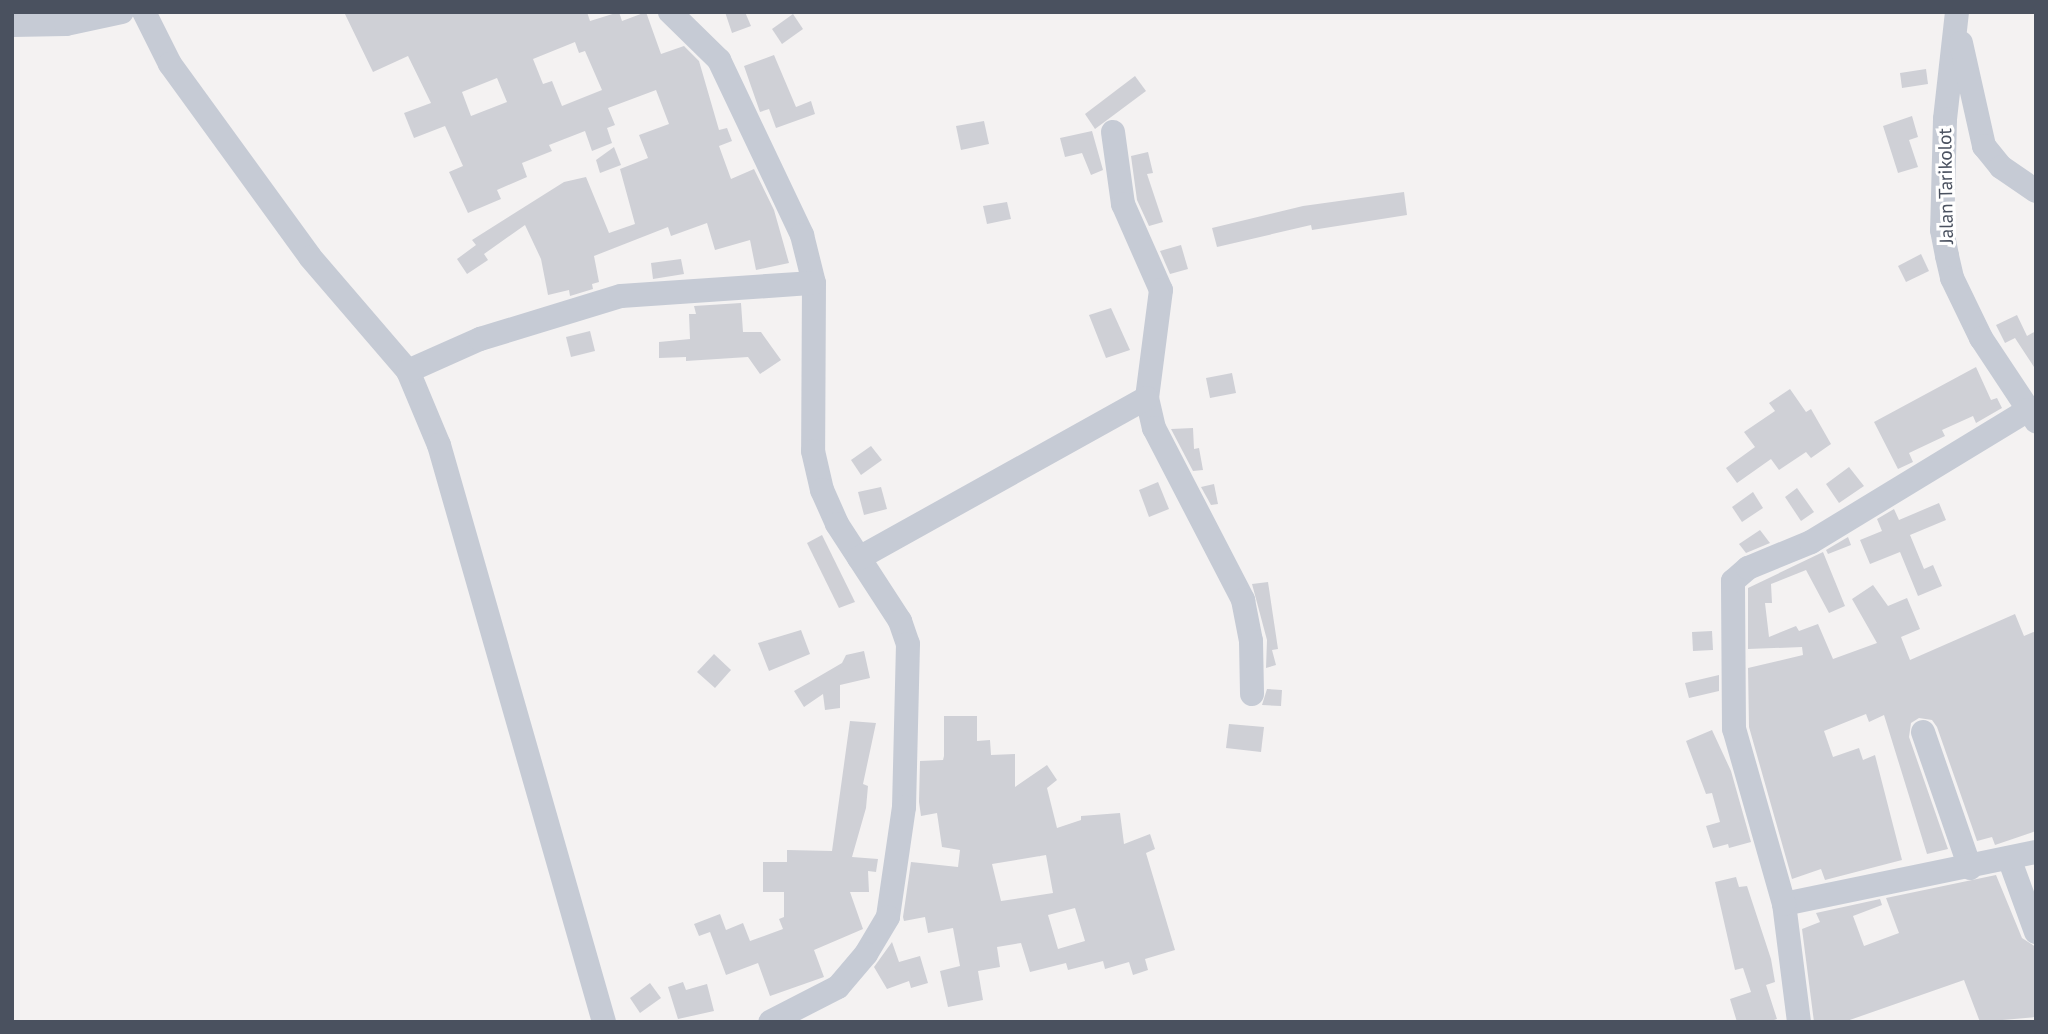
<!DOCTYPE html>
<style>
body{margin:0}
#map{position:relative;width:2048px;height:1034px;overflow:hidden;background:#f4f2f2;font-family:"PT Sans",sans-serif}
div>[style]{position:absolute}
.building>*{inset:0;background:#cfd0d6}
.minor>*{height:24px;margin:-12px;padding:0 12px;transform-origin:12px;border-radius:12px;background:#c6cbd5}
span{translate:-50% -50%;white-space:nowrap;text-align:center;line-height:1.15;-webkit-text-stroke:6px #fff;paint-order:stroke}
.street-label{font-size:19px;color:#4a515f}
.frame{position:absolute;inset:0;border:14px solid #4a515f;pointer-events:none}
</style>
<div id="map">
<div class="building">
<i style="clip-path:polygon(evenodd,344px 12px,587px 12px,590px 21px,619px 12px,622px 21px,646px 12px,661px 54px,684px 46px,699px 61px,719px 130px,727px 128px,732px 141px,719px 146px,731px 179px,754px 169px,774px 210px,789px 263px,756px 270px,750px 240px,715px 250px,707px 223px,671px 236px,668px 227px,594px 256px,599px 282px,592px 284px,593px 289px,570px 296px,569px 290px,548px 295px,541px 259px,525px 225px,484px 254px,488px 260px,467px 274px,457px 259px,476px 245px,472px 240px,564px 182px,586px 177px,609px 233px,635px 224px,620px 169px,648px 158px,639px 135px,669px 124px,656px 90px,608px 108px,615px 125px,607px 128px,612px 143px,592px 151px,585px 131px,549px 145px,552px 151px,522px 163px,527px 177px,497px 190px,501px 199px,468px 213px,449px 172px,463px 166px,445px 126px,414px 138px,404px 113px,431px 103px,408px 56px,373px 72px,344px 12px,575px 42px,579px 53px,585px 51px,602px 90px,562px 106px,552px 81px,543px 84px,533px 59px,575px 42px,344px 12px,497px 78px,507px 102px,471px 116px,462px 92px,497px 78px)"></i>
<i style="clip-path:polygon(725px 12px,745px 12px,751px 26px,732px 33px)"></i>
<i style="clip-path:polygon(793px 14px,803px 29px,782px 44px,772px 29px)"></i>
<i style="clip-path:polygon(774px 55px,796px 107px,811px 101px,815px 114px,776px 128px,769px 109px,760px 112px,744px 66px)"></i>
<i style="clip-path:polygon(1926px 69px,1928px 84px,1902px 88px,1900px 73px)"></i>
<i style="clip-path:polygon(1135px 76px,1146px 91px,1095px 129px,1085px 114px)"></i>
<i style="clip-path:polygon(1912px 116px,1918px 137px,1909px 140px,1918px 167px,1898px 173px,1883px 126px)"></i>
<i style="clip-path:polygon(984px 121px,989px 144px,961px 150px,956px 126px)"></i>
<i style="clip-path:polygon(1092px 131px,1103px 170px,1091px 175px,1082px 153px,1065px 157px,1060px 138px)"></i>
<i style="clip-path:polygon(614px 147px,621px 165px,600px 173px,596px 160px)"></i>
<i style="clip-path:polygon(1148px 152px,1153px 173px,1147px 174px,1163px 222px,1149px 226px,1137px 200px,1131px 156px)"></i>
<i style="clip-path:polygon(1404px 192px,1407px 215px,1312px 230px,1311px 225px,1217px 247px,1212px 228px,1303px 206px)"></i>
<i style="clip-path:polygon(1007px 202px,1011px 219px,987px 224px,983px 206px)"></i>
<i style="clip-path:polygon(1181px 245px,1188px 269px,1170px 274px,1160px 251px)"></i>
<i style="clip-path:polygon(1921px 254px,1929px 271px,1906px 282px,1898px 266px)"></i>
<i style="clip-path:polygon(681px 259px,684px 274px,653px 279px,651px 263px)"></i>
<i style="clip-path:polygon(741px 303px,743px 332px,761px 332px,781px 360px,760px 374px,748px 357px,686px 361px,686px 357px,659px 358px,659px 342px,690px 339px,689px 314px,696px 314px,694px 306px)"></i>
<i style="clip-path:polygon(1111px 308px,1130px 350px,1106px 358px,1089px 315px)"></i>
<i style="clip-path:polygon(2017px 315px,2027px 336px,2036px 331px,2036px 370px,2015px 338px,2005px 343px,1996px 325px)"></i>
<i style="clip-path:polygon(590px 331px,595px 351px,571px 357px,566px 337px)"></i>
<i style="clip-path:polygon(1976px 367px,1991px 400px,1997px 398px,2002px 408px,1976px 423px,1973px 416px,1942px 430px,1945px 436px,1909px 453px,1913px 462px,1898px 469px,1874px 422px)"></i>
<i style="clip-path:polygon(1232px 373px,1236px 393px,1210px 398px,1206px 378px)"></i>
<i style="clip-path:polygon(1790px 389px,1806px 412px,1811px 409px,1831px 444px,1811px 458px,1806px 452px,1779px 470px,1771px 459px,1737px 483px,1726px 468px,1755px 447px,1744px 432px,1775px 411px,1769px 403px)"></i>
<i style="clip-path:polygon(1193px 428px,1194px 449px,1199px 448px,1203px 470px,1193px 471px,1171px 429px)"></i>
<i style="clip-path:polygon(871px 446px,882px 460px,861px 475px,851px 460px)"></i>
<i style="clip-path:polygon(1849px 467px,1864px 486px,1839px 503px,1826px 484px)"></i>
<i style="clip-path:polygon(1158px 482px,1169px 509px,1149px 517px,1139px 490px)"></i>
<i style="clip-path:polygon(1214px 484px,1218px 504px,1211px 505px,1201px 487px)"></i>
<i style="clip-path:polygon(881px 487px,887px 509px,864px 515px,858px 492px)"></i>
<i style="clip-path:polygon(1797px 488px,1814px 512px,1801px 521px,1785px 497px)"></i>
<i style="clip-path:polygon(1753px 492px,1763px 508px,1742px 522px,1732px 507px)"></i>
<i style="clip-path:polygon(1939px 503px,1946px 520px,1910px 535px,1924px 569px,1933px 565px,1942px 586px,1918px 596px,1900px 552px,1870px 564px,1860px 540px,1882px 531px,1877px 519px,1894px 509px,1899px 520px)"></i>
<i style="clip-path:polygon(1760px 530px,1770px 543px,1746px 553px,1739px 544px)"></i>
<i style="clip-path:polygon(822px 535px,855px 602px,839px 608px,807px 543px)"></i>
<i style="clip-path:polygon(1848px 537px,1851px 545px,1828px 554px,1826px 550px)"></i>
<i style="clip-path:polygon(1823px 552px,1845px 606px,1829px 613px,1806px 570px,1771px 584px,1772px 603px,1765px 603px,1769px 637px,1796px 626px,1799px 631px,1818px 624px,1833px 659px,1877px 643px,1852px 599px,1873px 585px,1888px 606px,1907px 598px,1920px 629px,1901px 637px,1910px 660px,2015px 614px,2024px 636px,2036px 631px,2036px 831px,1995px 845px,1992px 837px,1977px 841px,1937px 727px,1932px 720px,1919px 718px,1911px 723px,1909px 737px,1948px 849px,1927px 854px,1884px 715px,1869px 722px,1866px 714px,1824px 731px,1833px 757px,1859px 748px,1863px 760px,1875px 755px,1902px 860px,1825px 880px,1821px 869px,1792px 879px,1749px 727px,1748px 668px,1803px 655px,1802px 647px,1748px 649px,1748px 588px)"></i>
<i style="clip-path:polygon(1268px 582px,1278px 649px,1272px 650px,1276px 665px,1266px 668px,1267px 640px,1252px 584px)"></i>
<i style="clip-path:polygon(801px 630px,810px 654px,769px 671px,758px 643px)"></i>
<i style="clip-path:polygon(1712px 631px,1713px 650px,1693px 651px,1692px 632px)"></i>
<i style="clip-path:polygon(864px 651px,870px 678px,840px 685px,840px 708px,825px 710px,823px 694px,804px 707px,794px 691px,842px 663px,846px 655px)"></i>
<i style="clip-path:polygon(714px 654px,731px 670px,715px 688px,697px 672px)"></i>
<i style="clip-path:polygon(1719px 675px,1719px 691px,1689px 698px,1685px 683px)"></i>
<i style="clip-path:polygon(1267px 689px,1282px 690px,1281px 706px,1262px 705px)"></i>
<i style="clip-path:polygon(evenodd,944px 716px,977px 716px,977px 741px,990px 740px,991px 755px,1015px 754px,1015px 787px,1047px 765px,1057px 780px,1047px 788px,1057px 828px,1081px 820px,1081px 816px,1120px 813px,1124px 844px,1150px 834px,1155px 849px,1146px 853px,1175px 950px,1145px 959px,1148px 970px,1133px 975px,1129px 962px,1105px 969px,1103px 961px,1068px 970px,1066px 963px,1030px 972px,1021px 943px,997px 947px,1000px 967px,978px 971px,983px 1000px,948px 1007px,940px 971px,960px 966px,953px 928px,928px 933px,925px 917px,904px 921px,903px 917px,911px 862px,958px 867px,960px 850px,942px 847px,937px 813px,921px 816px,919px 802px,920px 761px,943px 760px,944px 756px,944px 716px,1046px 855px,1053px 893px,1001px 901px,992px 864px,1046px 855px,944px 716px,1075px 908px,1085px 941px,1058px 949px,1048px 915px,1075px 908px)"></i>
<i style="clip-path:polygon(850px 721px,876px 723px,863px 784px,868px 786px,866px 808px,852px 857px,878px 859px,876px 872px,868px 871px,869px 892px,850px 892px,863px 929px,814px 950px,824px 977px,770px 996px,758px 963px,726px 975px,710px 932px,699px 936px,694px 924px,720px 914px,726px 930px,743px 923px,750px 941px,783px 929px,779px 919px,784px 917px,784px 892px,763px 892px,763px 862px,787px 862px,787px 850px,832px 851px)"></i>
<i style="clip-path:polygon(1229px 724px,1264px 727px,1261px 752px,1226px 748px)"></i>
<i style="clip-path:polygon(1712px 730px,1731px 771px,1751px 842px,1729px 848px,1728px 844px,1713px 848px,1706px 826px,1720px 822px,1712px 793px,1706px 794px,1686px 741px)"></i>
<i style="clip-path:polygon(1996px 875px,2022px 938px,2036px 947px,2036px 1017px,1980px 1022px,1964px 980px,1844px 1022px,1814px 1022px,1802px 929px,1820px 922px,1816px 913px,1880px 899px,1882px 905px,1853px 916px,1864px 946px,1899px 933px,1886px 898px)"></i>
<i style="clip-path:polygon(1736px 877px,1739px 887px,1747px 886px,1771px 959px,1775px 982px,1766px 985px,1777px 1019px,1768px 1022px,1737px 1022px,1730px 999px,1751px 992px,1743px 968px,1735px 970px,1715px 882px)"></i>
<i style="clip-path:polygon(892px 942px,899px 962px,920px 956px,928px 983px,911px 988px,909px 981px,887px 989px,874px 967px)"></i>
<i style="clip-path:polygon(683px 982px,686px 990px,707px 984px,714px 1011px,678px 1019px,668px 987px)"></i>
<i style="clip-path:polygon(650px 983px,661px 998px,640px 1013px,630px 998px)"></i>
</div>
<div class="minor">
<i style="left:144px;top:12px;width:58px;rotate:63.4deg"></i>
<i style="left:170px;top:64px;width:238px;rotate:54deg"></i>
<i style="left:310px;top:257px;width:150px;rotate:49.3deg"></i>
<i style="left:408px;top:371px;width:80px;rotate:67.3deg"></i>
<i style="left:439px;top:445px;width:600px;rotate:74.04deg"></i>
<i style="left:670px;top:12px;width:69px;rotate:44.4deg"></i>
<i style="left:719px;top:60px;width:194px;rotate:64.6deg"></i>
<i style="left:802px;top:235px;width:49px;rotate:76deg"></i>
<i style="left:814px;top:283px;width:168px;rotate:90.3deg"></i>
<i style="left:813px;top:451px;width:40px;rotate:77deg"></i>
<i style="left:822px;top:490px;width:37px;rotate:66deg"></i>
<i style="left:837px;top:524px;width:116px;rotate:57deg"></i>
<i style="left:900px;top:621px;width:24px;rotate:71deg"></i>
<i style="left:908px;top:644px;width:163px;rotate:91.4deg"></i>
<i style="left:904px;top:807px;width:111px;rotate:98.3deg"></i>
<i style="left:888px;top:917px;width:43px;rotate:120.7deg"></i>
<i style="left:866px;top:954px;width:43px;rotate:130.3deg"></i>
<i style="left:838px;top:987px;width:76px;rotate:152.8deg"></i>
<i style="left:1957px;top:12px;width:108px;rotate:96.4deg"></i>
<i style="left:1945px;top:119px;width:111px;rotate:91.5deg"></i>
<i style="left:1942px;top:230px;width:26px;rotate:79deg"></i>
<i style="left:1947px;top:256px;width:23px;rotate:77deg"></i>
<i style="left:1952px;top:278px;width:67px;rotate:64.2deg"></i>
<i style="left:1981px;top:338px;width:100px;rotate:56.5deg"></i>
<i style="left:12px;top:25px;width:54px;rotate:-1.1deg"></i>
<i style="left:66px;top:24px;width:57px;rotate:-12.1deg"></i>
<i style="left:1961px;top:43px;width:106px;rotate:77.4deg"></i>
<i style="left:1984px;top:146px;width:27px;rotate:51deg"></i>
<i style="left:2001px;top:167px;width:42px;rotate:34.4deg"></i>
<i style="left:1113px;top:132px;width:73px;rotate:82.1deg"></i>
<i style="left:1123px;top:204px;width:94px;rotate:66.2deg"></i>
<i style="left:1161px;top:290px;width:109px;rotate:97.4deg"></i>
<i style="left:1147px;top:398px;width:31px;rotate:77deg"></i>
<i style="left:1154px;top:428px;width:194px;rotate:62.6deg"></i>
<i style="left:1243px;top:600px;width:42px;rotate:79deg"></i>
<i style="left:1251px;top:641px;width:53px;rotate:88.9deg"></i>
<i style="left:408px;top:371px;width:79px;rotate:-24deg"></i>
<i style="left:480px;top:339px;width:147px;rotate:-17deg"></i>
<i style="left:621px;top:296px;width:193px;rotate:-3.9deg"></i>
<i style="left:859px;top:558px;width:329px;rotate:-29.1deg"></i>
<i style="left:1923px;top:732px;width:144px;rotate:70.9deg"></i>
<i style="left:2009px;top:858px;width:79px;rotate:70deg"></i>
<i style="left:1784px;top:904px;width:257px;rotate:-11.7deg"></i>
<i style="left:1799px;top:1022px;width:119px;rotate:-97.2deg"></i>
<i style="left:1784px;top:904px;width:182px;rotate:-105.9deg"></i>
<i style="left:1734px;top:729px;width:148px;rotate:-90.4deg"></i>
<i style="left:1733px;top:581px;width:20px;rotate:-41deg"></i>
<i style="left:1748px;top:568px;width:68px;rotate:-22.4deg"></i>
<i style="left:1811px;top:542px;width:254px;rotate:-31.3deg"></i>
</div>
<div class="street-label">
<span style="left:1946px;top:186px;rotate:-91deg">Jalan Tarikolot</span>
</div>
<div class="frame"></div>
</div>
